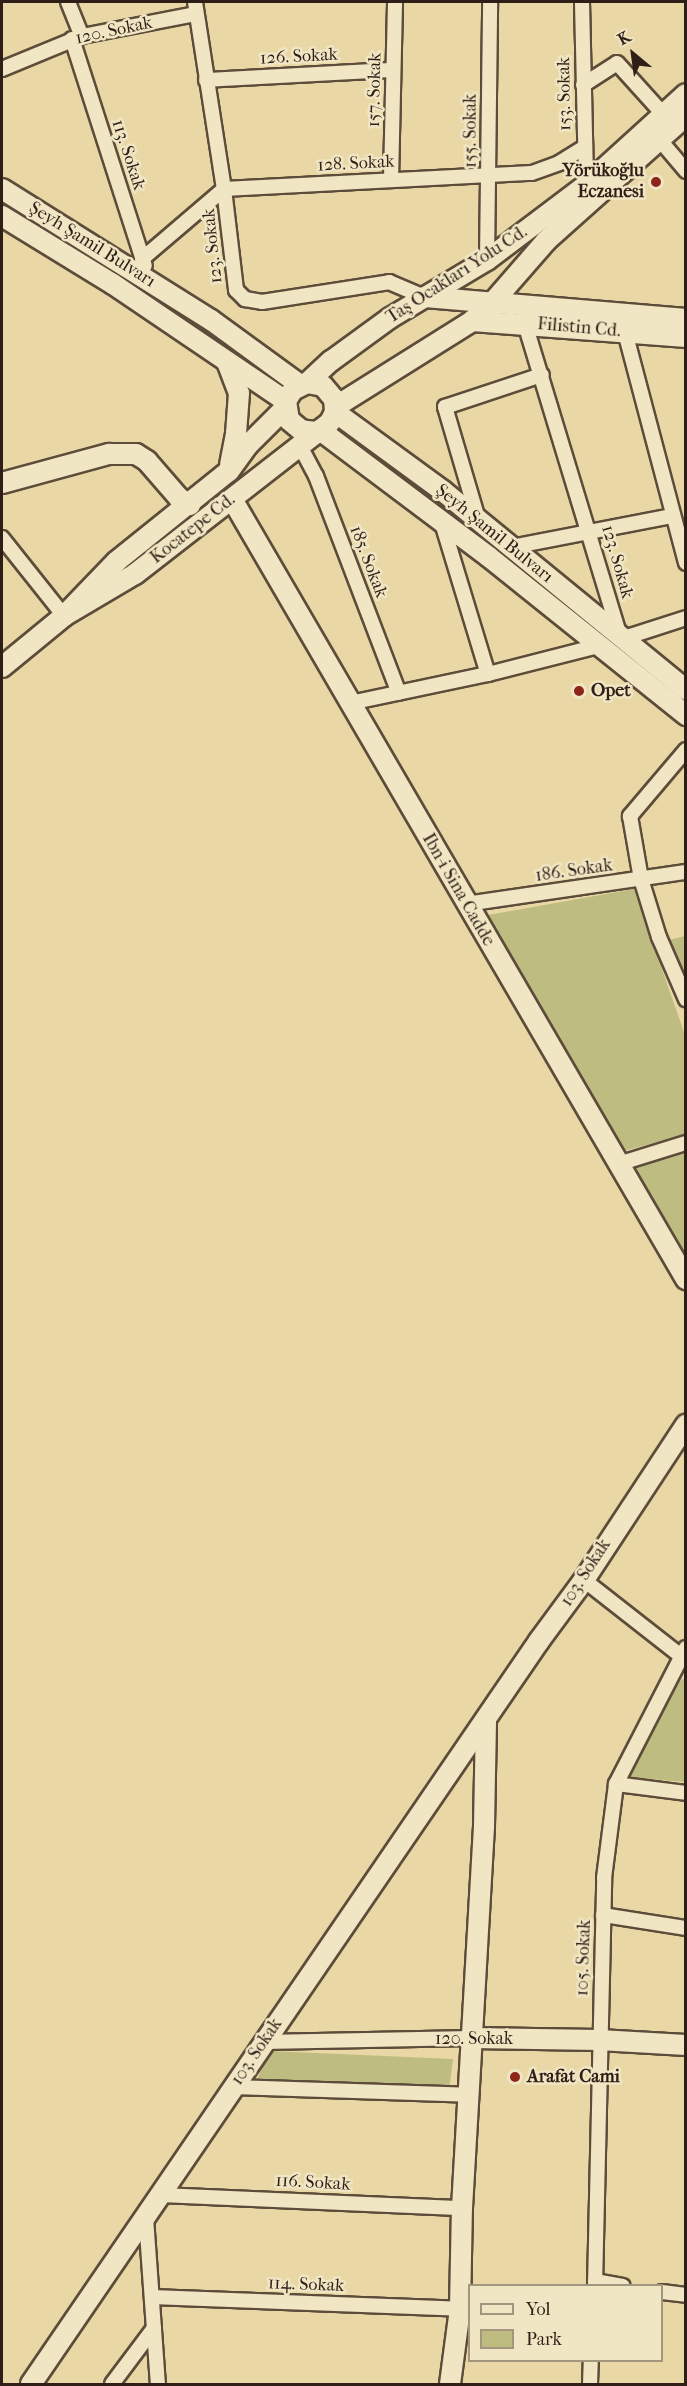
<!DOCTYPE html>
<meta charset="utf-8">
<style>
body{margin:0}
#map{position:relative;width:687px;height:2386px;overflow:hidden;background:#e9d8a5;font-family:"IM FELL French Canon",serif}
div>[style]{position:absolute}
.green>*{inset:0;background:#bebc81}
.roads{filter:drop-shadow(2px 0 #5d4c3a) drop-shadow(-2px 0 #5d4c3a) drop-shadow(0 2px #5d4c3a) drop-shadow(0 -2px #5d4c3a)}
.street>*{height:14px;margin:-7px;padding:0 7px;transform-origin:7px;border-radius:7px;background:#f1e6c4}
.secondary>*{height:20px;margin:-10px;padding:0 10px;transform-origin:10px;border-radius:10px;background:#f1e6c4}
.dots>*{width:16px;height:16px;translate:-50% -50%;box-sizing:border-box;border:3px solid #f1e6c4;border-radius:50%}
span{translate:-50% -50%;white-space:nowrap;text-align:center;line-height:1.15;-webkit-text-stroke:5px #f1e6c4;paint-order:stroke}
.street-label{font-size:18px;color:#2e1e17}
.poi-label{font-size:18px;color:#2e1e17;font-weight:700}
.right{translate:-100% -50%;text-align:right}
.left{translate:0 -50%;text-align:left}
.frame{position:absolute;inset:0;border:3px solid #2e1e17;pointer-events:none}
.legend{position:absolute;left:468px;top:2284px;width:195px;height:78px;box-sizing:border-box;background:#f1e6c4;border:2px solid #a3967f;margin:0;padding:8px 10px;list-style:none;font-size:18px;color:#2e1e17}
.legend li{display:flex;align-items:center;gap:12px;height:30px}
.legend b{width:30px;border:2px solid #a3967f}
.north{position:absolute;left:603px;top:24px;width:60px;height:60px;-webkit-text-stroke:4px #f1e6c4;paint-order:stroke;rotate:331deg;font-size:16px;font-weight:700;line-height:24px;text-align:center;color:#2e1e17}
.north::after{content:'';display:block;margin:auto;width:21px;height:27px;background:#2e1e17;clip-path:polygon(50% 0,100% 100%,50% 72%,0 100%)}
</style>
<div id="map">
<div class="green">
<i style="clip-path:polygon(634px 889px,685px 1035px,686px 1134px,624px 1151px,488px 915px)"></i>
<i style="clip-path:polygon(685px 936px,686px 936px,685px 979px,669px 940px)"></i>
<i style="clip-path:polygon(685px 1152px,685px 1256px,632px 1167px)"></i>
<i style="clip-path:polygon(685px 1679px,685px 1782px,625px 1777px,676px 1680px)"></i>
<i style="clip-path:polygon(270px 2051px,453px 2059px,449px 2091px,253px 2088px)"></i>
</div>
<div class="roads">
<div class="street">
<i style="left:68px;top:2px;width:37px;rotate:68deg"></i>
<i style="left:195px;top:2px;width:189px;rotate:81.2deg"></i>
<i style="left:224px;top:189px;width:102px;rotate:83.2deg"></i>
<i style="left:236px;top:290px;width:13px;rotate:45deg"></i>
<i style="left:245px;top:299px;width:17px;rotate:10deg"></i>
<i style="left:262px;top:302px;width:129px;rotate:-8.9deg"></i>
<i style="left:389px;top:282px;width:39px;rotate:23deg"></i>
<i style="left:582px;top:2px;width:183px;rotate:88.7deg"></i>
<i style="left:72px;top:39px;width:238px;rotate:72.2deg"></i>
<i style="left:2px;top:69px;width:87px;rotate:-22.4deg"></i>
<i style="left:82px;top:36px;width:115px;rotate:-11deg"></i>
<i style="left:206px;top:80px;width:187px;rotate:-3.1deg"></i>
<i style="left:583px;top:85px;width:40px;rotate:-32.9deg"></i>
<i style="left:617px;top:63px;width:70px;rotate:47.9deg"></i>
<i style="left:659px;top:139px;width:42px;rotate:49.8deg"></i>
<i style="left:391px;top:180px;width:178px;rotate:-88.7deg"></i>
<i style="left:142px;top:259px;width:108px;rotate:-40.5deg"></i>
<i style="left:224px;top:189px;width:308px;rotate:-3deg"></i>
<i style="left:532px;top:173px;width:29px;rotate:-20deg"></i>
<i style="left:559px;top:163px;width:31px;rotate:-32deg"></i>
<i style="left:487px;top:260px;width:258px;rotate:-89.3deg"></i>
<i style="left:525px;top:324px;width:329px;rotate:73.1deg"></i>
<i style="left:621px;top:639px;width:68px;rotate:-17.9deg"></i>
<i style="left:625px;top:332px;width:239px;rotate:75.2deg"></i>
<i style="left:300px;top:446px;width:34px;rotate:62deg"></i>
<i style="left:316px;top:476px;width:232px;rotate:69.1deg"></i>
<i style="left:478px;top:519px;width:117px;rotate:-106.4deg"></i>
<i style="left:445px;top:407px;width:102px;rotate:-18.3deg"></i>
<i style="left:442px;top:523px;width:158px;rotate:73.1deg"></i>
<i style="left:2px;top:538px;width:100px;rotate:51.5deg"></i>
<i style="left:511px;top:547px;width:164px;rotate:-10.9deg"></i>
<i style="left:350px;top:703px;width:141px;rotate:-11.9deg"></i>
<i style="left:488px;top:674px;width:114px;rotate:-14.3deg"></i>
<i style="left:686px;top:750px;width:87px;rotate:130.3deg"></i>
<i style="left:630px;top:816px;width:64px;rotate:80.1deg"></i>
<i style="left:641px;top:879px;width:61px;rotate:72.8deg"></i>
<i style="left:659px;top:937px;width:68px;rotate:66.5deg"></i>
<i style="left:466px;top:904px;width:222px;rotate:-8.3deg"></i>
<i style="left:618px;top:1164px;width:71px;rotate:-17.2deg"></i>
<i style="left:584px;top:1580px;width:130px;rotate:38.1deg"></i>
<i style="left:616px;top:1784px;width:71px;rotate:7.3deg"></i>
<i style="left:603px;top:1915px;width:84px;rotate:8.9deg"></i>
<i style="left:263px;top:2042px;width:209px;rotate:-1.1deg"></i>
<i style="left:233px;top:2087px;width:235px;rotate:1.9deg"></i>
<i style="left:162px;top:2195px;width:300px;rotate:2.5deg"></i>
<i style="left:146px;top:2218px;width:166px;rotate:85.9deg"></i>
<i style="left:595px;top:2281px;width:28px;rotate:10deg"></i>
<i style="left:595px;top:2286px;width:408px;rotate:-88.7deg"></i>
<i style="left:604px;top:1878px;width:95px;rotate:-82.7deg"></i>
<i style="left:616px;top:1784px;width:153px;rotate:-62.8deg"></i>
<i style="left:662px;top:2292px;width:24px;rotate:7deg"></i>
<i style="left:152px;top:2297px;width:308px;rotate:2.2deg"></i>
<i style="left:112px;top:2384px;width:70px;rotate:-53.1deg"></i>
<i style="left:590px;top:2384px;width:24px;rotate:-88deg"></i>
</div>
<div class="secondary">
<i style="left:2px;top:189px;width:247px;rotate:32.1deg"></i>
<i style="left:211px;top:320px;width:110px;rotate:36.1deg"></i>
<i style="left:2px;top:216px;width:130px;rotate:31.5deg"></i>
<i style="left:113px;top:284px;width:209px;rotate:34.1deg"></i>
<i style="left:425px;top:297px;width:262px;rotate:4.8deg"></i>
<i style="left:472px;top:321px;width:215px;rotate:4.3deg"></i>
<i style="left:227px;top:362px;width:33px;rotate:69deg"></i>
<i style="left:239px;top:393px;width:41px;rotate:94.2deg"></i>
<i style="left:236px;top:434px;width:31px;rotate:101deg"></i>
<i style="left:335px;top:407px;width:162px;rotate:-32.1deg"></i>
<i style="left:472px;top:321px;width:28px;rotate:-42deg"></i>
<i style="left:493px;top:302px;width:81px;rotate:-49deg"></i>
<i style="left:546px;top:241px;width:188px;rotate:-41.8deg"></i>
<i style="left:335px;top:412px;width:134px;rotate:36.2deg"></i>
<i style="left:443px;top:491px;width:314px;rotate:39.3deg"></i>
<i style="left:320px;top:430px;width:211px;rotate:36.9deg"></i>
<i style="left:489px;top:557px;width:253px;rotate:38.7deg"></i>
<i style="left:315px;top:432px;width:14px;rotate:-172deg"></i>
<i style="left:301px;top:430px;width:16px;rotate:-140deg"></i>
<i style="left:289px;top:420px;width:19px;rotate:-99deg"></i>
<i style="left:286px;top:401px;width:13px;rotate:-58deg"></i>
<i style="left:293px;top:390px;width:16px;rotate:-27deg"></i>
<i style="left:307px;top:383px;width:33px;rotate:-43deg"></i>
<i style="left:331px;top:361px;width:73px;rotate:-36.1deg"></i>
<i style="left:390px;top:318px;width:113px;rotate:-30.9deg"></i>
<i style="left:487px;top:260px;width:124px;rotate:-37.1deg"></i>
<i style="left:586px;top:185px;width:135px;rotate:-42.3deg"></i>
<i style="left:2px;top:483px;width:111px;rotate:-15.2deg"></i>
<i style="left:109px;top:454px;width:27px"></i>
<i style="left:136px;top:454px;width:13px;rotate:32deg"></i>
<i style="left:147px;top:461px;width:49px;rotate:49.1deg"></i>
<i style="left:179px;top:498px;width:13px;rotate:32deg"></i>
<i style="left:232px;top:499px;width:903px;rotate:59.8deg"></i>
<i style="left:64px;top:616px;width:82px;rotate:-30.6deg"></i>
<i style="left:135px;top:574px;width:247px;rotate:-37.9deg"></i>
<i style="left:330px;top:422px;width:11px;rotate:-63deg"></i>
<i style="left:335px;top:412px;width:13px;rotate:-94deg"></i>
<i style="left:334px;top:399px;width:17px;rotate:-130deg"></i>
<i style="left:323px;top:386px;width:16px;rotate:-169deg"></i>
<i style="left:2px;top:667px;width:80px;rotate:-39.4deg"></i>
<i style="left:64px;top:616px;width:76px;rotate:-46.1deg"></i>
<i style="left:117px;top:561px;width:144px;rotate:-38.8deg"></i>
<i style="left:229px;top:471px;width:32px;rotate:-54deg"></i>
<i style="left:248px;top:445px;width:54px;rotate:-45deg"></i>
<i style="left:472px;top:2038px;width:127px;rotate:0.9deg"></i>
<i style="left:599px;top:2040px;width:87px;rotate:3.3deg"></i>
<i style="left:31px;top:2384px;width:900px;rotate:-55.64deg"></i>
<i style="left:539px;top:1641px;width:76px;rotate:-53.6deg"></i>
<i style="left:584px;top:1580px;width:186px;rotate:-56.7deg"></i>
<i style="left:450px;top:2384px;width:76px;rotate:-82.4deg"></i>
<i style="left:460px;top:2309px;width:101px;rotate:-88.9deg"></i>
<i style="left:462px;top:2208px;width:383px;rotate:-86.7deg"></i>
<i style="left:484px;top:1826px;width:105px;rotate:-88.9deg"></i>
</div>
</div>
<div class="dots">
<i style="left:656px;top:182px;background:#8f2418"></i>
<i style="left:579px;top:691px;background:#8f2418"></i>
<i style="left:515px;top:2077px;background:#8f2418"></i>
</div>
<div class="street-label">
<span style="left:114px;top:31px;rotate:-12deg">120. Sokak</span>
<span style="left:299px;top:57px;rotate:-3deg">126. Sokak</span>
<span style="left:375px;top:90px;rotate:-89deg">157. Sokak</span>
<span style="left:565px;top:94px;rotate:-91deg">153. Sokak</span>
<span style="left:471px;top:131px;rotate:-90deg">155. Sokak</span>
<span style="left:128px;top:155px;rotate:72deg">113. Sokak</span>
<span style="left:356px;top:164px;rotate:-3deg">128. Sokak</span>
<span style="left:92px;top:245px;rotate:32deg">Şeyh Şamil Bulvarı</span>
<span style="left:213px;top:246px;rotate:-96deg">123. Sokak</span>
<span style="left:457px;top:275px;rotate:-33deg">Taş Ocakları Yolu Cd.</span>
<span style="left:579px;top:328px;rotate:5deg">Filistin Cd.</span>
<span style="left:193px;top:529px;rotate:-38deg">Kocatepe Cd.</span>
<span style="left:494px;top:534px;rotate:39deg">Şeyh Şamil Bulvarı</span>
<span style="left:368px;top:562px;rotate:69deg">185. Sokak</span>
<span style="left:617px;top:562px;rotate:74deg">123. Sokak</span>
<span style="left:574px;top:871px;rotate:-8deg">186. Sokak</span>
<span style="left:458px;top:890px;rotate:60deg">Ibn-i Sina Cadde</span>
<span style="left:586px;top:1573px;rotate:-57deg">103. Sokak</span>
<span style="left:584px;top:1958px;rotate:-88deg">105. Sokak</span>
<span style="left:474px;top:2039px">120. Sokak</span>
<span style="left:257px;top:2052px;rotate:-56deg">103. Sokak</span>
<span style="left:313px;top:2183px;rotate:3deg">116. Sokak</span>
<span style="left:306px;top:2285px;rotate:2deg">114. Sokak</span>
</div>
<div class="poi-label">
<span class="right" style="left:644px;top:182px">Yörükoğlu<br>Eczanesi</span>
<span class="left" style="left:591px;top:691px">Opet</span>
<span class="left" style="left:527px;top:2077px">Arafat Cami</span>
</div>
<div class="frame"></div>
<ul class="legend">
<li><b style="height:8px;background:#f1e6c4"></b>Yol</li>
<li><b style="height:16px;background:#bebc81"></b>Park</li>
</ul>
<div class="north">K</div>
</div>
